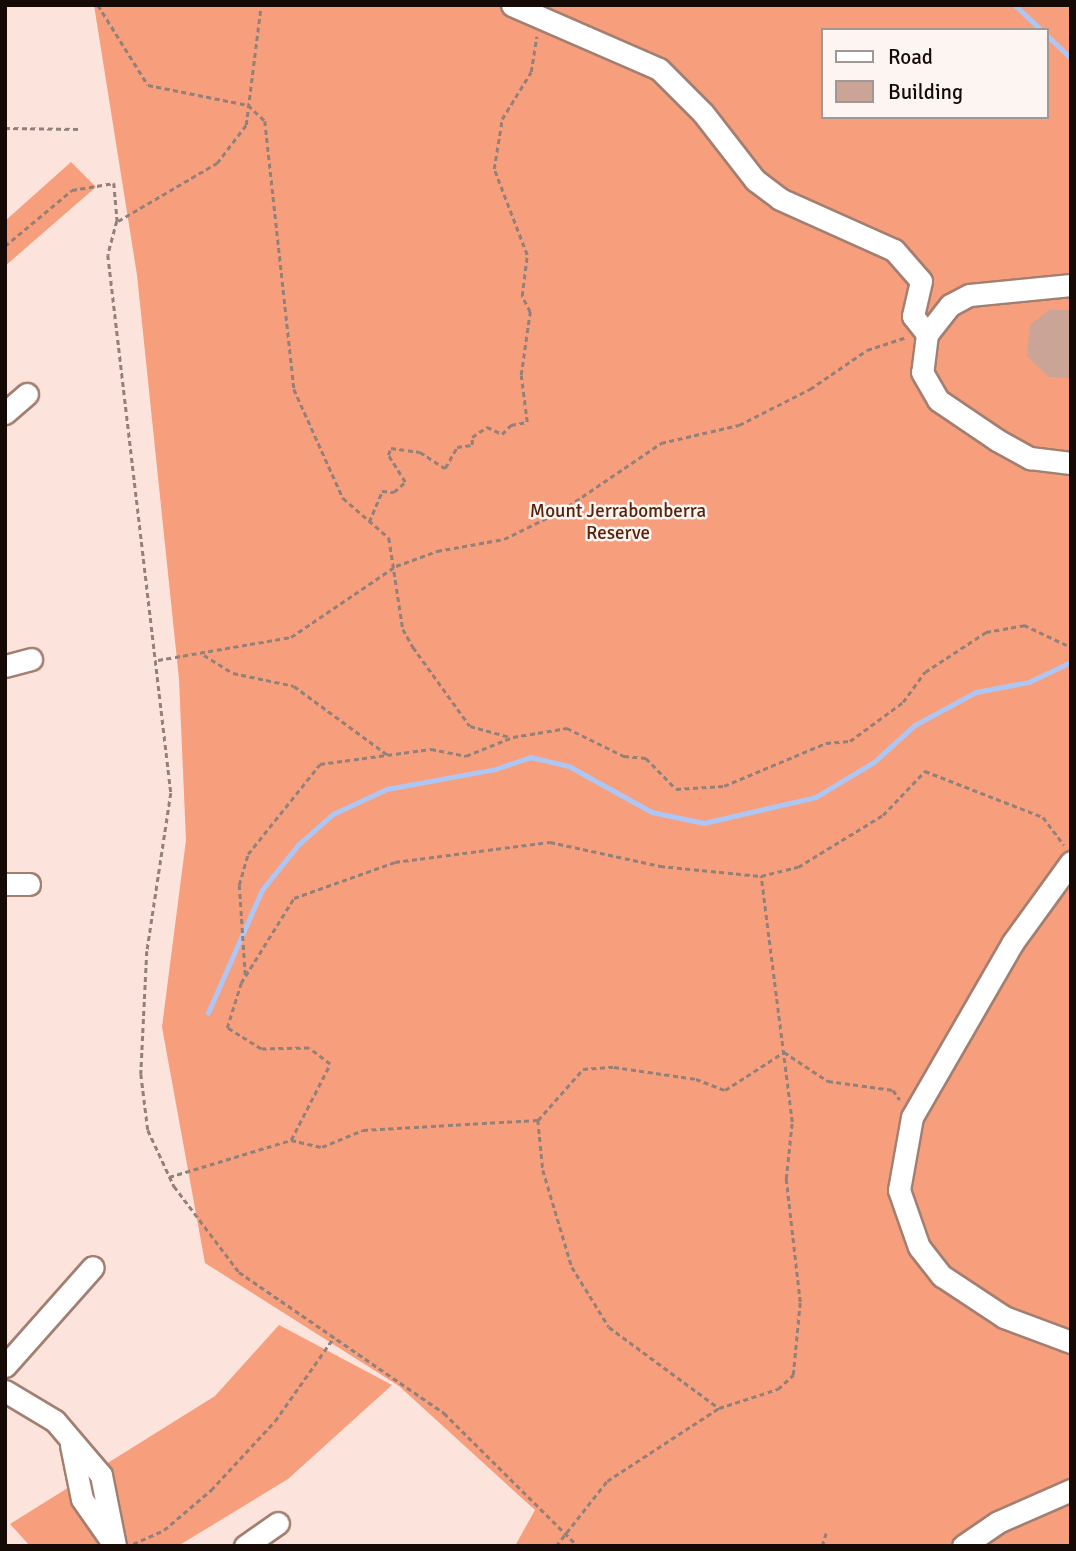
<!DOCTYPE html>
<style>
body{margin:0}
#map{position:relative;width:1076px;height:1551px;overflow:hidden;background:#fce3db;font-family:Signika,sans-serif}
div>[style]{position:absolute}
.forest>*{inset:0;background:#f79e7d}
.stream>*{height:4.5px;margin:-2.25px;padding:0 2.25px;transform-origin:2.25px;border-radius:2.25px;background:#aec6f3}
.building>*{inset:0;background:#caa496}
.path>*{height:2.5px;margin-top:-1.25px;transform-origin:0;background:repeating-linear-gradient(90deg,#938079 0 5px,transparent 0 8.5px)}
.roads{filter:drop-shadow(2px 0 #a37f71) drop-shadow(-2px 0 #a37f71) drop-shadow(0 2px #a37f71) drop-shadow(0 -2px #a37f71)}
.minor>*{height:21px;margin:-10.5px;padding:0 10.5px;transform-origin:10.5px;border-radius:10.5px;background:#fff}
span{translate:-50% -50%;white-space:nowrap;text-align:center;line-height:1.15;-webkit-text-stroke:5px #fdf5f2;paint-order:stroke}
.park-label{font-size:19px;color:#58210b}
.frame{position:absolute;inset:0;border:7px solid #160a06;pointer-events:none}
.legend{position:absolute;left:821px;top:28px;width:228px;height:91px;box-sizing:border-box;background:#fdf5f2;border:2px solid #a19794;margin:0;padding:9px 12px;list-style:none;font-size:21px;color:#160a06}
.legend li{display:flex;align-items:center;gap:14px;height:35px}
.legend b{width:35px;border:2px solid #a19794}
</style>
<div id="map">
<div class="forest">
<i style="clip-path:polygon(evenodd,94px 5px,1071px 5px,1071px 1546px,515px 1546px,535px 1510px,399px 1386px,205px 1263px,162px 1027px,186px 840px,179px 679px,137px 275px,94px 5px,822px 30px,1046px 30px,1046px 117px,822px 117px,822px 30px)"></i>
<i style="clip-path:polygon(71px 162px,96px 187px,5px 266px,5px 221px)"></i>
<i style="clip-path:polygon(279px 1325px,392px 1385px,288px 1479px,178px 1546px,30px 1546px,10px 1524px,215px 1396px)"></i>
</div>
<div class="stream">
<i style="left:1015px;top:5px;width:77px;rotate:43.4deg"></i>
<i style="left:208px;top:1013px;width:134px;rotate:-66.3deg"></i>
<i style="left:262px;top:890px;width:58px;rotate:-51.3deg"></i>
<i style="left:298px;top:845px;width:47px;rotate:-41.5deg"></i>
<i style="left:333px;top:814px;width:60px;rotate:-24.8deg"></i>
<i style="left:387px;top:789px;width:111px;rotate:-10.4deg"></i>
<i style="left:496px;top:769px;width:36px;rotate:-19deg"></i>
<i style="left:530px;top:757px;width:40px;rotate:13deg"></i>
<i style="left:569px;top:766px;width:95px;rotate:29deg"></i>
<i style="left:652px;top:812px;width:53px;rotate:11.9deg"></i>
<i style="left:704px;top:823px;width:115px;rotate:-13.1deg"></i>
<i style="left:816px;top:797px;width:68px;rotate:-31.1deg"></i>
<i style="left:874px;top:762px;width:55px;rotate:-42.1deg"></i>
<i style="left:915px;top:725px;width:69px;rotate:-28.4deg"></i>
<i style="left:976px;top:692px;width:54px;rotate:-10.7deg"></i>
<i style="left:1029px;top:682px;width:47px;rotate:-25.5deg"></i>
</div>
<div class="building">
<i style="clip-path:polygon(1049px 310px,1071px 310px,1071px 378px,1049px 377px,1027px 356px,1030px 325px)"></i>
</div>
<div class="path">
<i style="left:98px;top:5px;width:94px;rotate:58deg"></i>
<i style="left:148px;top:85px;width:102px;rotate:11.3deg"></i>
<i style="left:248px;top:105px;width:23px;rotate:43deg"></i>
<i style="left:265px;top:121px;width:270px;rotate:83.8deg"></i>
<i style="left:294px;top:389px;width:120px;rotate:65.8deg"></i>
<i style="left:343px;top:498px;width:61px;rotate:41deg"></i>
<i style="left:389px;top:538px;width:92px;rotate:81.3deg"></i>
<i style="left:403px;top:629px;width:21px;rotate:61deg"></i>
<i style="left:413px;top:647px;width:97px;rotate:54.2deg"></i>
<i style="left:470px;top:726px;width:41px;rotate:15.4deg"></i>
<i style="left:5px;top:128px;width:75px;rotate:0.8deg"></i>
<i style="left:118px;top:221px;width:115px;rotate:-30.4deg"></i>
<i style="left:217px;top:163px;width:48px;rotate:-52.7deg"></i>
<i style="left:246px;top:125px;width:121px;rotate:-82.9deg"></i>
<i style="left:5px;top:246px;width:87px;rotate:-39.9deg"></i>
<i style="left:72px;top:190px;width:43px;rotate:-9.5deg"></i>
<i style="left:114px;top:183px;width:38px;rotate:85deg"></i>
<i style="left:117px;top:221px;width:35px;rotate:105deg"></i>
<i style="left:108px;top:255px;width:542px;rotate:83.32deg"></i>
<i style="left:171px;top:793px;width:160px;rotate:98.6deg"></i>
<i style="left:147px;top:951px;width:123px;rotate:92.8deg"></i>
<i style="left:141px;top:1074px;width:56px;rotate:82.9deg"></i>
<i style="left:148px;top:1130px;width:62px;rotate:65.1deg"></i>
<i style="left:174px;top:1186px;width:108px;rotate:52.9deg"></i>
<i style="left:239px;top:1272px;width:249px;rotate:34.5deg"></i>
<i style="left:444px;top:1413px;width:189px;rotate:44.8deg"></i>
<i style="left:369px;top:522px;width:34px;rotate:-67deg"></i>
<i style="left:382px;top:491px;width:12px;rotate:5deg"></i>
<i style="left:394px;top:492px;width:15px;rotate:-42deg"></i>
<i style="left:405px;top:482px;width:32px;rotate:-122deg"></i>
<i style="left:388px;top:455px;width:8px;rotate:-67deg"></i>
<i style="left:391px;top:448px;width:29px;rotate:8deg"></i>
<i style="left:420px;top:452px;width:30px;rotate:33deg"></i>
<i style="left:445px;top:468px;width:24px;rotate:-60deg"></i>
<i style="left:457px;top:447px;width:15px;rotate:-8deg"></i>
<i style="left:472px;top:445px;width:8px;rotate:-90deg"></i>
<i style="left:472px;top:437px;width:18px;rotate:-34deg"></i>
<i style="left:487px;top:427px;width:17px;rotate:25deg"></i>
<i style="left:502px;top:434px;width:13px;rotate:-45deg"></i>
<i style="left:511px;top:425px;width:16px;rotate:-11deg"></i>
<i style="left:527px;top:422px;width:47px;rotate:-97.3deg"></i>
<i style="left:521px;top:375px;width:64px;rotate:-81.9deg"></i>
<i style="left:530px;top:312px;width:18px;rotate:-117deg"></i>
<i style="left:522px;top:296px;width:41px;rotate:-83deg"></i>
<i style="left:527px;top:255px;width:92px;rotate:-111deg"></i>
<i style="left:494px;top:169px;width:51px;rotate:-80.9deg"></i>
<i style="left:502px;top:119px;width:55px;rotate:-58.3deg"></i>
<i style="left:531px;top:72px;width:36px;rotate:-81deg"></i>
<i style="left:204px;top:655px;width:34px;rotate:32deg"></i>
<i style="left:233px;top:673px;width:62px;rotate:12deg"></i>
<i style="left:294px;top:686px;width:117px;rotate:36.3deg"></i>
<i style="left:158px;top:660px;width:135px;rotate:-9.8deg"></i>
<i style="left:291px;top:637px;width:127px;rotate:-34.1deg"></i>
<i style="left:396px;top:566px;width:44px;rotate:-20.1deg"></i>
<i style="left:437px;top:551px;width:68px;rotate:-10.2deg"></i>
<i style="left:504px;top:539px;width:64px;rotate:-26.2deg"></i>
<i style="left:561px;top:511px;width:121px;rotate:-34.2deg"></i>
<i style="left:661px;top:443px;width:80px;rotate:-13deg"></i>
<i style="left:739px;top:425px;width:80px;rotate:-26.9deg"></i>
<i style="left:810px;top:389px;width:69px;rotate:-34.4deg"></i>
<i style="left:867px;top:350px;width:42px;rotate:-18deg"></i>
<i style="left:245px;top:975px;width:90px;rotate:-93.8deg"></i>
<i style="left:239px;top:885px;width:32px;rotate:-74deg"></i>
<i style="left:248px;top:854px;width:115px;rotate:-51.3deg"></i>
<i style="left:320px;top:764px;width:112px;rotate:-7.7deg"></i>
<i style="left:431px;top:749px;width:36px;rotate:11deg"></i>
<i style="left:466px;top:756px;width:51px;rotate:-22deg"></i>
<i style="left:513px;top:737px;width:55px;rotate:-9.5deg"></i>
<i style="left:567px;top:728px;width:64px;rotate:26.2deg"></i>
<i style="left:624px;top:756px;width:22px;rotate:5deg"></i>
<i style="left:646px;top:758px;width:43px;rotate:45.9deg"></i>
<i style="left:676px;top:789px;width:48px;rotate:-3.6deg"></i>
<i style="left:724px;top:786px;width:111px;rotate:-22.9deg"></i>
<i style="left:826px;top:743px;width:24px;rotate:-5deg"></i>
<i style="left:850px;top:741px;width:66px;rotate:-36.3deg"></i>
<i style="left:903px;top:702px;width:37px;rotate:-54deg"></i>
<i style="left:925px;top:672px;width:73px;rotate:-33.3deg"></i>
<i style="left:986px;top:632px;width:39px;rotate:-10deg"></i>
<i style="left:1024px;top:625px;width:52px;rotate:25.1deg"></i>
<i style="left:538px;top:1120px;width:68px;rotate:-48.6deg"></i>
<i style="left:583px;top:1069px;width:31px;rotate:-4deg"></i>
<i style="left:614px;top:1067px;width:83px;rotate:8.3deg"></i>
<i style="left:696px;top:1079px;width:31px;rotate:21deg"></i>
<i style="left:725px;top:1090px;width:70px;rotate:-32.8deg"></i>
<i style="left:784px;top:1052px;width:53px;rotate:33.4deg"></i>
<i style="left:828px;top:1081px;width:66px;rotate:7.9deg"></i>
<i style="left:893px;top:1090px;width:12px;rotate:55deg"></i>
<i style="left:291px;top:1140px;width:85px;rotate:-62.8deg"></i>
<i style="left:330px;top:1064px;width:26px;rotate:-143deg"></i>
<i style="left:309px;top:1048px;width:48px;rotate:178.8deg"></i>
<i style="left:261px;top:1049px;width:40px;rotate:-148deg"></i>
<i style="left:227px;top:1028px;width:47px;rotate:-72.7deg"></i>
<i style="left:241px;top:983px;width:100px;rotate:-58.1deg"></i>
<i style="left:294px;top:898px;width:107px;rotate:-19.6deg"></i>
<i style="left:395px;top:862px;width:156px;rotate:-7.4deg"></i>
<i style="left:550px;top:842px;width:113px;rotate:12.3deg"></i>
<i style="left:660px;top:866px;width:101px;rotate:5.7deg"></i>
<i style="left:761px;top:876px;width:38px;rotate:-14deg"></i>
<i style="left:798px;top:867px;width:100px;rotate:-31.5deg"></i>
<i style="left:883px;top:815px;width:61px;rotate:-46.3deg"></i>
<i style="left:925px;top:771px;width:127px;rotate:21.3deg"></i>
<i style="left:1043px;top:817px;width:35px;rotate:53deg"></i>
<i style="left:169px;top:1177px;width:127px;rotate:-16.9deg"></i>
<i style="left:291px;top:1140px;width:32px;rotate:13deg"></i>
<i style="left:322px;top:1147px;width:44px;rotate:-22.5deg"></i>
<i style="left:363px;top:1130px;width:175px;rotate:-3.3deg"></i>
<i style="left:538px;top:1120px;width:50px;rotate:84.3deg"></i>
<i style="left:543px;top:1170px;width:101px;rotate:73.4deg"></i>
<i style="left:572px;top:1267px;width:70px;rotate:58.3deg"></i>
<i style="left:609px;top:1327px;width:137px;rotate:36.4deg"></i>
<i style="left:133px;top:1544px;width:34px;rotate:-24deg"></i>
<i style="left:164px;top:1530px;width:62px;rotate:-40.4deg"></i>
<i style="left:211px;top:1490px;width:94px;rotate:-47.2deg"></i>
<i style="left:275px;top:1421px;width:103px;rotate:-54.9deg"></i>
<i style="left:556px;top:1546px;width:83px;rotate:-51.9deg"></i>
<i style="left:607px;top:1481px;width:134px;rotate:-33.1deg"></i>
<i style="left:719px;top:1408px;width:62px;rotate:-17.9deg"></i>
<i style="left:778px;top:1389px;width:21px;rotate:-43deg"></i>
<i style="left:793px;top:1375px;width:73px;rotate:-84.5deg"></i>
<i style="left:800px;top:1302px;width:124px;rotate:-96.5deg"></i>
<i style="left:786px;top:1179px;width:57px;rotate:-84deg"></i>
<i style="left:792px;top:1122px;width:248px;rotate:-97.2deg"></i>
<i style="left:822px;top:1546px;width:17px;rotate:-73deg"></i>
</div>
<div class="roads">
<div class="minor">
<i style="left:512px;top:5px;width:160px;rotate:23.5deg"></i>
<i style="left:659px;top:69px;width:62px;rotate:45deg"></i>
<i style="left:703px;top:113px;width:85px;rotate:52.2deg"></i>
<i style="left:755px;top:180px;width:31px;rotate:37deg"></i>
<i style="left:780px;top:199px;width:125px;rotate:24.1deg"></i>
<i style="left:894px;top:250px;width:41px;rotate:48.9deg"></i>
<i style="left:921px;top:281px;width:36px;rotate:103deg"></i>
<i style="left:913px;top:316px;width:23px;rotate:52deg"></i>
<i style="left:1071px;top:285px;width:102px;rotate:174.4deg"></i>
<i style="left:969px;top:295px;width:21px;rotate:152deg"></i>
<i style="left:950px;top:305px;width:37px;rotate:128deg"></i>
<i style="left:927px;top:334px;width:38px;rotate:97deg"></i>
<i style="left:922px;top:372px;width:32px;rotate:60deg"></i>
<i style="left:938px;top:400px;width:71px;rotate:34.1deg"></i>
<i style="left:997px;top:440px;width:38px;rotate:29deg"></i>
<i style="left:1030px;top:458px;width:41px;rotate:7deg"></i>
<i style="left:5px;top:413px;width:29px;rotate:-41deg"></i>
<i style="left:5px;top:666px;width:27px;rotate:-15deg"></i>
<i style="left:1071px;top:862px;width:99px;rotate:125.9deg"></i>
<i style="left:1013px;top:942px;width:202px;rotate:120deg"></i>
<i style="left:912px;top:1117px;width:74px;rotate:100.1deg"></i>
<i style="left:899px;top:1190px;width:60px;rotate:70.7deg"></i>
<i style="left:919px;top:1247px;width:37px;rotate:52deg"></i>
<i style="left:942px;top:1276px;width:74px;rotate:33.5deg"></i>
<i style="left:1004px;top:1317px;width:72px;rotate:20.5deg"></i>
<i style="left:5px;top:884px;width:24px"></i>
<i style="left:5px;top:1366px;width:132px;rotate:-48.4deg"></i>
<i style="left:5px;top:1391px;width:58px;rotate:31deg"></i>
<i style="left:55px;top:1421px;width:71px;rotate:49.6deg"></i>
<i style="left:101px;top:1475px;width:72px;rotate:78.8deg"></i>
<i style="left:71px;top:1445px;width:55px;rotate:78.5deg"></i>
<i style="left:82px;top:1499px;width:49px;rotate:55deg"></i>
<i style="left:245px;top:1546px;width:40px;rotate:-34.9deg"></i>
<i style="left:963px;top:1546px;width:42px;rotate:-34.4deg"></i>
<i style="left:998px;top:1522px;width:80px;rotate:-23.7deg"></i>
</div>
</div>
<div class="park-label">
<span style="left:618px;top:523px">Mount Jerrabomberra<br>Reserve</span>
</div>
<div class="frame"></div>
<ul class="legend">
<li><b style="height:9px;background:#fff"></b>Road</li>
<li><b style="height:19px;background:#caa496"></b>Building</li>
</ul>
</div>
